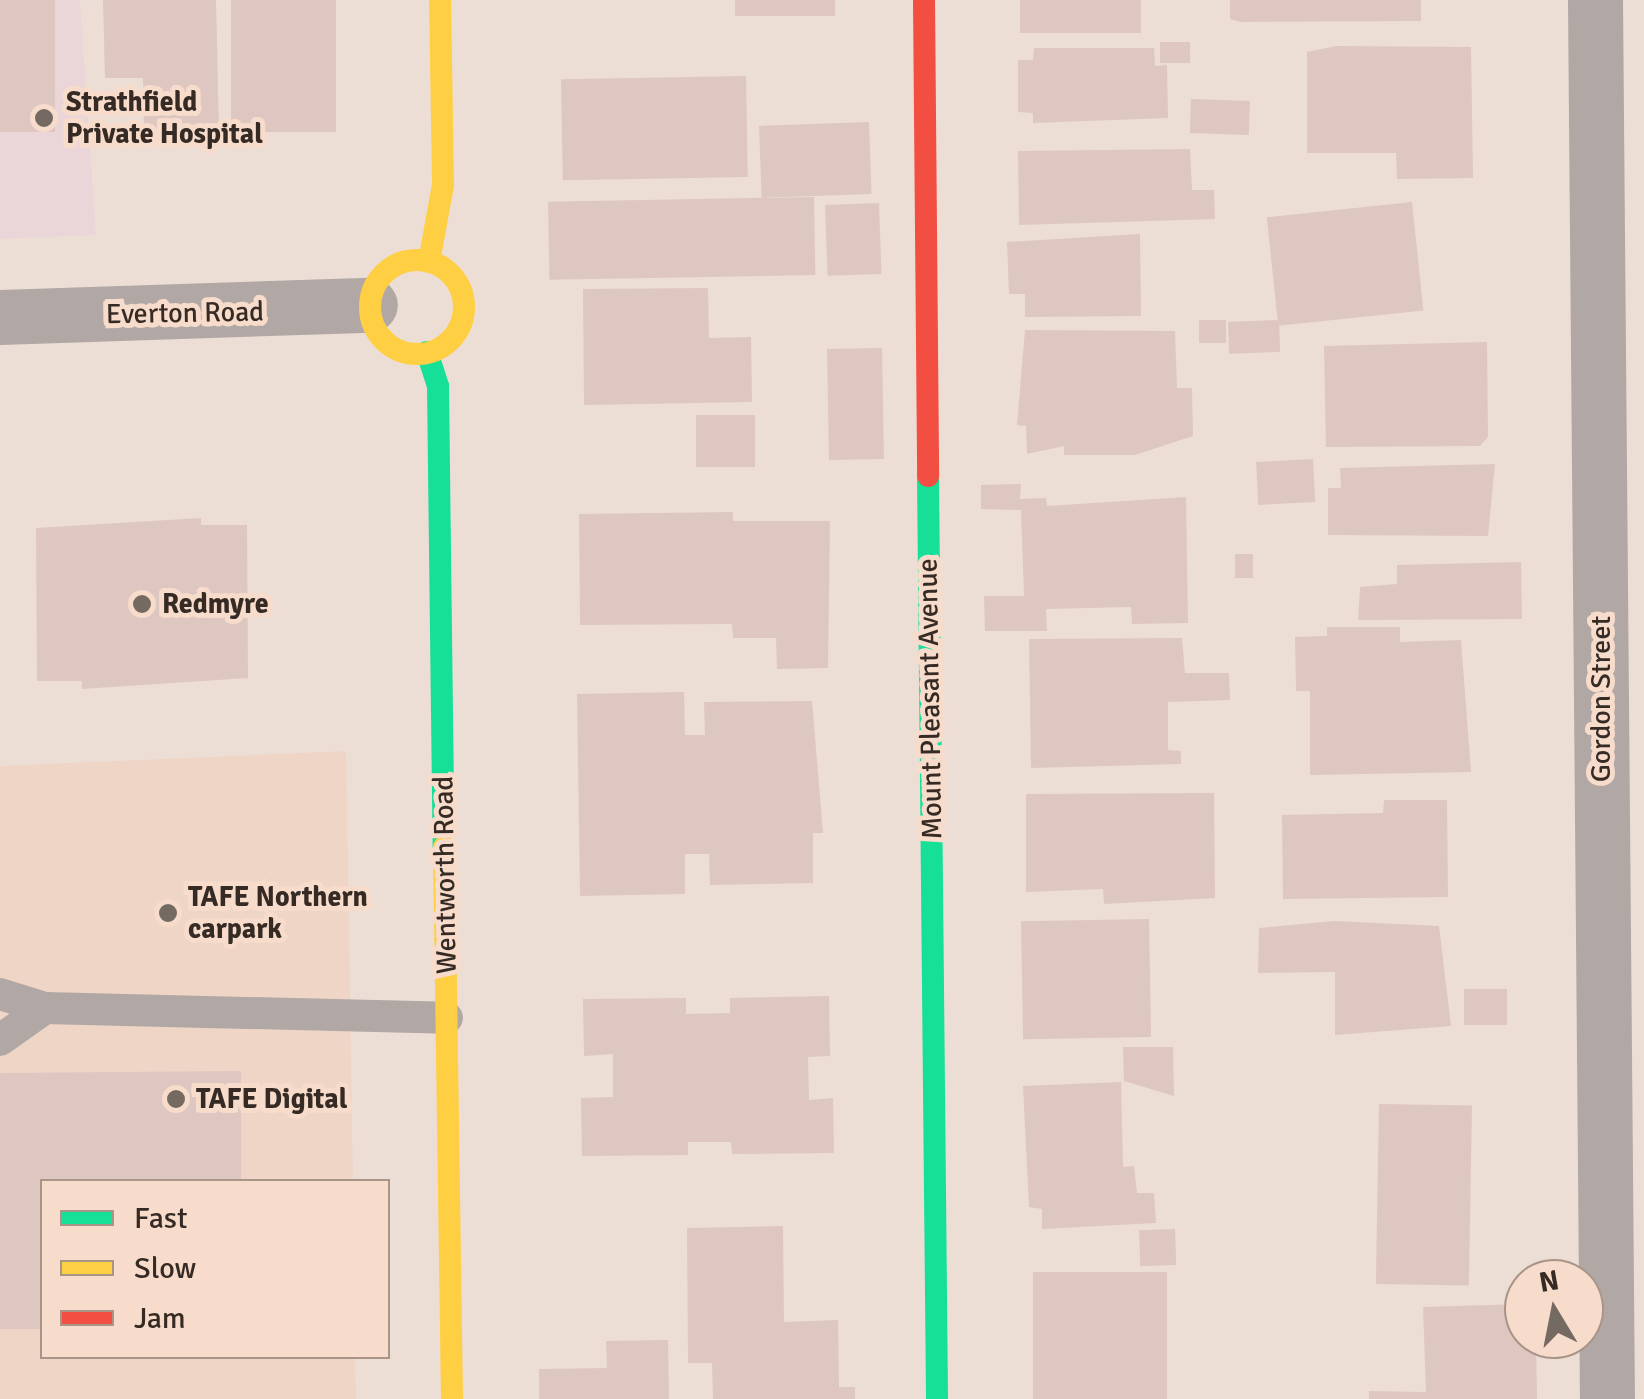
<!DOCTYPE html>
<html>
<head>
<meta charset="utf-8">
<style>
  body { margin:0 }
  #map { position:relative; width:1644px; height:1399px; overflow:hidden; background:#edded5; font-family:Signika,sans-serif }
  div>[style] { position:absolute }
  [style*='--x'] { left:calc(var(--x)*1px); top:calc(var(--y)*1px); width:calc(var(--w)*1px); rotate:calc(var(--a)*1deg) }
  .built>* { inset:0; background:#efd5c6 }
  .medical>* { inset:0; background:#ead6d8 }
  .building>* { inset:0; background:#dec7c1; transform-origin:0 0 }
  .lane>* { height:32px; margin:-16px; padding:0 16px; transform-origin:16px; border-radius:16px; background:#b1a8a5 }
  .street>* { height:55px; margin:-27.5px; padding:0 27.5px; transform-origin:27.5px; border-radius:27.5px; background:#b1a8a5 }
  .fast>* { height:22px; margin:-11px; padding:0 11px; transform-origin:11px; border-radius:11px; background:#16e098 }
  .slow>* { height:22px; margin:-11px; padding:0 11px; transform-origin:11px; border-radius:11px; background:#ffcf43 }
  .slow>.ring { margin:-11px; padding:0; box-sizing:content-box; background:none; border:22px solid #ffcf43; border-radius:50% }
  .jam>* { height:22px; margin:-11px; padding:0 11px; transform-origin:11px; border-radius:11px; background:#f24e42 }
  .dots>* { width:28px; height:28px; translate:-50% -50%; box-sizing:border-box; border:5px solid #f7dbcb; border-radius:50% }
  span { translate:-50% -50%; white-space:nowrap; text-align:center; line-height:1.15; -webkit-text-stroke:10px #f7dbcb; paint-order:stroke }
  .poi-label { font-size:28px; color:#352b24; font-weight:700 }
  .left { translate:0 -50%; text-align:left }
  .street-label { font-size:28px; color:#352b24 }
  .legend { position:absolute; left:40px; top:1179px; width:350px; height:180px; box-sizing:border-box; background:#f7dbcb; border:2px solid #a99588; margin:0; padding:12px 18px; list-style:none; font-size:30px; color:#352b24 }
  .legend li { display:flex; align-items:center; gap:20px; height:50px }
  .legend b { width:50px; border:2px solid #a99588 }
  .north { position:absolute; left:1504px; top:1259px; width:100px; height:100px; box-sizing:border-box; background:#f7dbcb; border:2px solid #a99588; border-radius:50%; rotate:350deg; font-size:28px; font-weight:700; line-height:40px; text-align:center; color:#352b24 }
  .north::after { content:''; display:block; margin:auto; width:35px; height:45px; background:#756a62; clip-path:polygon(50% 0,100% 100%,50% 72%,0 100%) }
</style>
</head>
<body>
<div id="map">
  <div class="built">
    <i style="clip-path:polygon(346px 751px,353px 1181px,42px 1182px,42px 1356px,355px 1357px,356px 1399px,0 1399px,0 766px)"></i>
  </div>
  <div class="medical">
    <i style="clip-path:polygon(0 0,80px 0,96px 235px,0 239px)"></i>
  </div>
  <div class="building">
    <i style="left:0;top:0;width:55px;height:132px"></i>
    <i style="clip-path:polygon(103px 0,216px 0,219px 132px,144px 133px,143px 78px,105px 78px)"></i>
    <i style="left:231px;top:0;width:105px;height:132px"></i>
    <i style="left:735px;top:0;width:100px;height:16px"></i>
    <i style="left:1020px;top:0;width:121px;height:33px"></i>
    <i style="clip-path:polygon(1230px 0,1421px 0,1421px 21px,1241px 22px,1230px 19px)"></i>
    <i style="left:1160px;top:42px;width:30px;height:21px"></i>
    <i style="clip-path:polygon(1336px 46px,1471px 47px,1473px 178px,1397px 179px,1396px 153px,1307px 153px,1307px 52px)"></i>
    <i style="clip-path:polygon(1034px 48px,1154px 48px,1155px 66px,1167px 65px,1168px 118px,1033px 123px,1033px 113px,1018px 112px,1018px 60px,1033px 60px)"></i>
    <i style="left:746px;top:76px;width:101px;height:185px;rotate:89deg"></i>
    <i style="left:1191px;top:99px;width:59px;height:34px;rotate:2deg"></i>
    <i style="left:869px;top:122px;width:72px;height:110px;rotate:88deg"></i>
    <i style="clip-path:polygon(1190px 149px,1192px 190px,1214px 190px,1215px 219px,1019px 225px,1018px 151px)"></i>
    <i style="left:814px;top:197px;width:78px;height:266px;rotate:89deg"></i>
    <i style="left:1412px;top:202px;width:109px;height:146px;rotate:84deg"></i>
    <i style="left:879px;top:203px;width:71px;height:54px;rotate:88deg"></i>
    <i style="clip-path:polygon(1140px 234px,1141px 316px,1025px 317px,1025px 294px,1009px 294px,1007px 242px)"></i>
    <i style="clip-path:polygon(708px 288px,709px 338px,751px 337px,752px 402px,584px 405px,583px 289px)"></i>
    <i style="left:1199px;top:320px;width:27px;height:23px"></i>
    <i style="left:1279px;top:320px;width:32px;height:51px;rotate:88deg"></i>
    <i style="clip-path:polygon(1025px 330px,1175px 331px,1177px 388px,1192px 388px,1193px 436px,1135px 455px,1064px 455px,1064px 446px,1027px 454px,1026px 426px,1017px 425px)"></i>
    <i style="clip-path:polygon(1487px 342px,1488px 437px,1480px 446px,1326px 447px,1324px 346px)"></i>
    <i style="left:882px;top:348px;width:111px;height:55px;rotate:89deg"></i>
    <i style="left:755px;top:415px;width:52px;height:59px;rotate:90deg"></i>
    <i style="left:1313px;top:459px;width:43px;height:57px;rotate:87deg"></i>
    <i style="clip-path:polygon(1495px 464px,1488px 536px,1328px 535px,1328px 488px,1341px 488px,1340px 468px)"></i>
    <i style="clip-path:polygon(1021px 484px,1020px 499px,1046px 498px,1047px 506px,1186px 497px,1188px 623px,1132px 624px,1131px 607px,1046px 609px,1047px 631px,985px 631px,984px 596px,1024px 596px,1021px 510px,981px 509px,981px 485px)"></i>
    <i style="clip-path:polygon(733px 512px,733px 521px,830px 521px,828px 668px,777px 669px,776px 638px,733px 638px,732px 624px,580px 625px,579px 514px)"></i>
    <i style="clip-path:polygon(201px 518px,201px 525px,247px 525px,248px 678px,82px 689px,82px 681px,37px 681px,36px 528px)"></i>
    <i style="left:1253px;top:554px;width:24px;height:18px;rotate:90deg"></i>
    <i style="clip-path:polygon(1521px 562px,1522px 619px,1358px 620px,1360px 587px,1397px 584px,1397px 565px)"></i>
    <i style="clip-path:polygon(1327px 627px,1400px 627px,1400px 642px,1461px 640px,1471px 772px,1310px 775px,1310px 691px,1296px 691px,1295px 637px,1327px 636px)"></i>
    <i style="clip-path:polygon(1182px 638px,1185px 673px,1229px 673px,1230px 700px,1168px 702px,1168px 750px,1181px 751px,1181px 764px,1031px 768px,1029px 639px)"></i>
    <i style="clip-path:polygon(684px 692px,685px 735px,705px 735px,704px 702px,812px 701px,823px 833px,813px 833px,813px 883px,710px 885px,709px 854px,685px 854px,685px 894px,580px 896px,577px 694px)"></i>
    <i style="clip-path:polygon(1214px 793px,1215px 898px,1104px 904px,1103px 889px,1026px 892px,1026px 794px)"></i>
    <i style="clip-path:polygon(1384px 800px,1447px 800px,1448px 897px,1283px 899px,1282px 815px,1383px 813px)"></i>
    <i style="left:1149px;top:919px;width:118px;height:128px;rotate:89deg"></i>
    <i style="clip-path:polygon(1334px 921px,1439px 926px,1451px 1026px,1335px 1035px,1335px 972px,1258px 973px,1259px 928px)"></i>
    <i style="left:1507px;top:989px;width:36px;height:43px;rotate:90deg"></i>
    <i style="clip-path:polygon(829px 996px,830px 1056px,808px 1057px,809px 1100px,833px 1098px,834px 1153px,732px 1154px,731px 1142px,688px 1142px,688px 1155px,582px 1156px,581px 1098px,613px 1097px,613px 1054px,584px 1056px,583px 999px,686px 998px,686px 1014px,730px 1013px,730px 998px)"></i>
    <i style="clip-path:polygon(1123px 1047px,1173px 1047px,1174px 1096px,1124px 1081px)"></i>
    <i style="clip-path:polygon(241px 1071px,241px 1182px,42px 1182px,42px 1329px,0 1329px,0 1073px)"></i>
    <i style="clip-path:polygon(1121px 1082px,1123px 1167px,1134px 1166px,1137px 1193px,1154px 1193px,1156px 1223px,1042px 1229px,1042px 1209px,1029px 1207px,1023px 1086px)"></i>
    <i style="left:1379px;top:1104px;width:93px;height:180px;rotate:1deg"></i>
    <i style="clip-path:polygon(783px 1226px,784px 1322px,838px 1320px,839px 1387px,855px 1387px,855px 1399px,713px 1399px,712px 1363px,688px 1363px,687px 1228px)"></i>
    <i style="left:1175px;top:1229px;width:36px;height:36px;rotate:88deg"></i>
    <i style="left:1033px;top:1272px;width:134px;height:127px"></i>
    <i style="clip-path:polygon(1524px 1304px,1524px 1339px,1536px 1339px,1537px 1399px,1369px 1399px,1369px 1391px,1426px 1392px,1423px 1307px)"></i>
    <i style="clip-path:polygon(668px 1340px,669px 1399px,539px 1399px,539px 1369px,607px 1368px,606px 1341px)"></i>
  </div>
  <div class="lane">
    <i style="--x:0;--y:994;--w:47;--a:17.3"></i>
    <i style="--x:0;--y:1040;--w:55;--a:-35.4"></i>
    <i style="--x:45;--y:1008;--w:402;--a:1.4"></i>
  </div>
  <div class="street">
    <i style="--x:1595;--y:0;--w:1399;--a:89.51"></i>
    <i style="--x:0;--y:317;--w:370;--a:-1.9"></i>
  </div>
  <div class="fast">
    <i style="--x:427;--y:352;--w:36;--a:72"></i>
    <i style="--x:438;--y:386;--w:461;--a:89.3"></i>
    <i style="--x:928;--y:476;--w:923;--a:89.44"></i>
  </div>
  <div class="slow">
    <i class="ring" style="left:370px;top:260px;width:72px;height:72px"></i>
    <i style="--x:429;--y:262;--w:78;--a:-79.7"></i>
    <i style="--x:443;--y:185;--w:185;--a:-90.9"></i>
    <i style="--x:444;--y:847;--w:552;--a:89.17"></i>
  </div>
  <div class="jam">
    <i style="--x:924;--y:0;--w:476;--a:89.5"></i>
  </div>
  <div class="dots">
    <i style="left:44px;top:118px;background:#756a62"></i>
    <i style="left:142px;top:604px;background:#756a62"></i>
    <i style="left:168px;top:913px;background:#756a62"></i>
    <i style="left:176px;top:1099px;background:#756a62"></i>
  </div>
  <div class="poi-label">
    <span class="left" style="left:66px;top:118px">Strathfield<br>Private Hospital</span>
    <span class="left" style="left:162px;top:604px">Redmyre</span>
    <span class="left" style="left:188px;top:913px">TAFE Northern<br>carpark</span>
    <span class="left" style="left:196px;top:1099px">TAFE Digital</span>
  </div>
  <div class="street-label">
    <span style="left:185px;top:313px;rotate:-1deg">Everton Road</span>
    <span style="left:930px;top:699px;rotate:-91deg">Mount Pleasant Avenue</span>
    <span style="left:1601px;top:699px;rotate:-90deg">Gordon Street</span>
    <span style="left:445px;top:875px;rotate:-91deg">Wentworth Road</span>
  </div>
  <ul class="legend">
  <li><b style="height:12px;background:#16e098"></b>Fast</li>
  <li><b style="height:12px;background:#ffcf43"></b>Slow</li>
  <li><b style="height:12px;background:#f24e42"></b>Jam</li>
  </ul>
  <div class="north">N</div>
</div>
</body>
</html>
